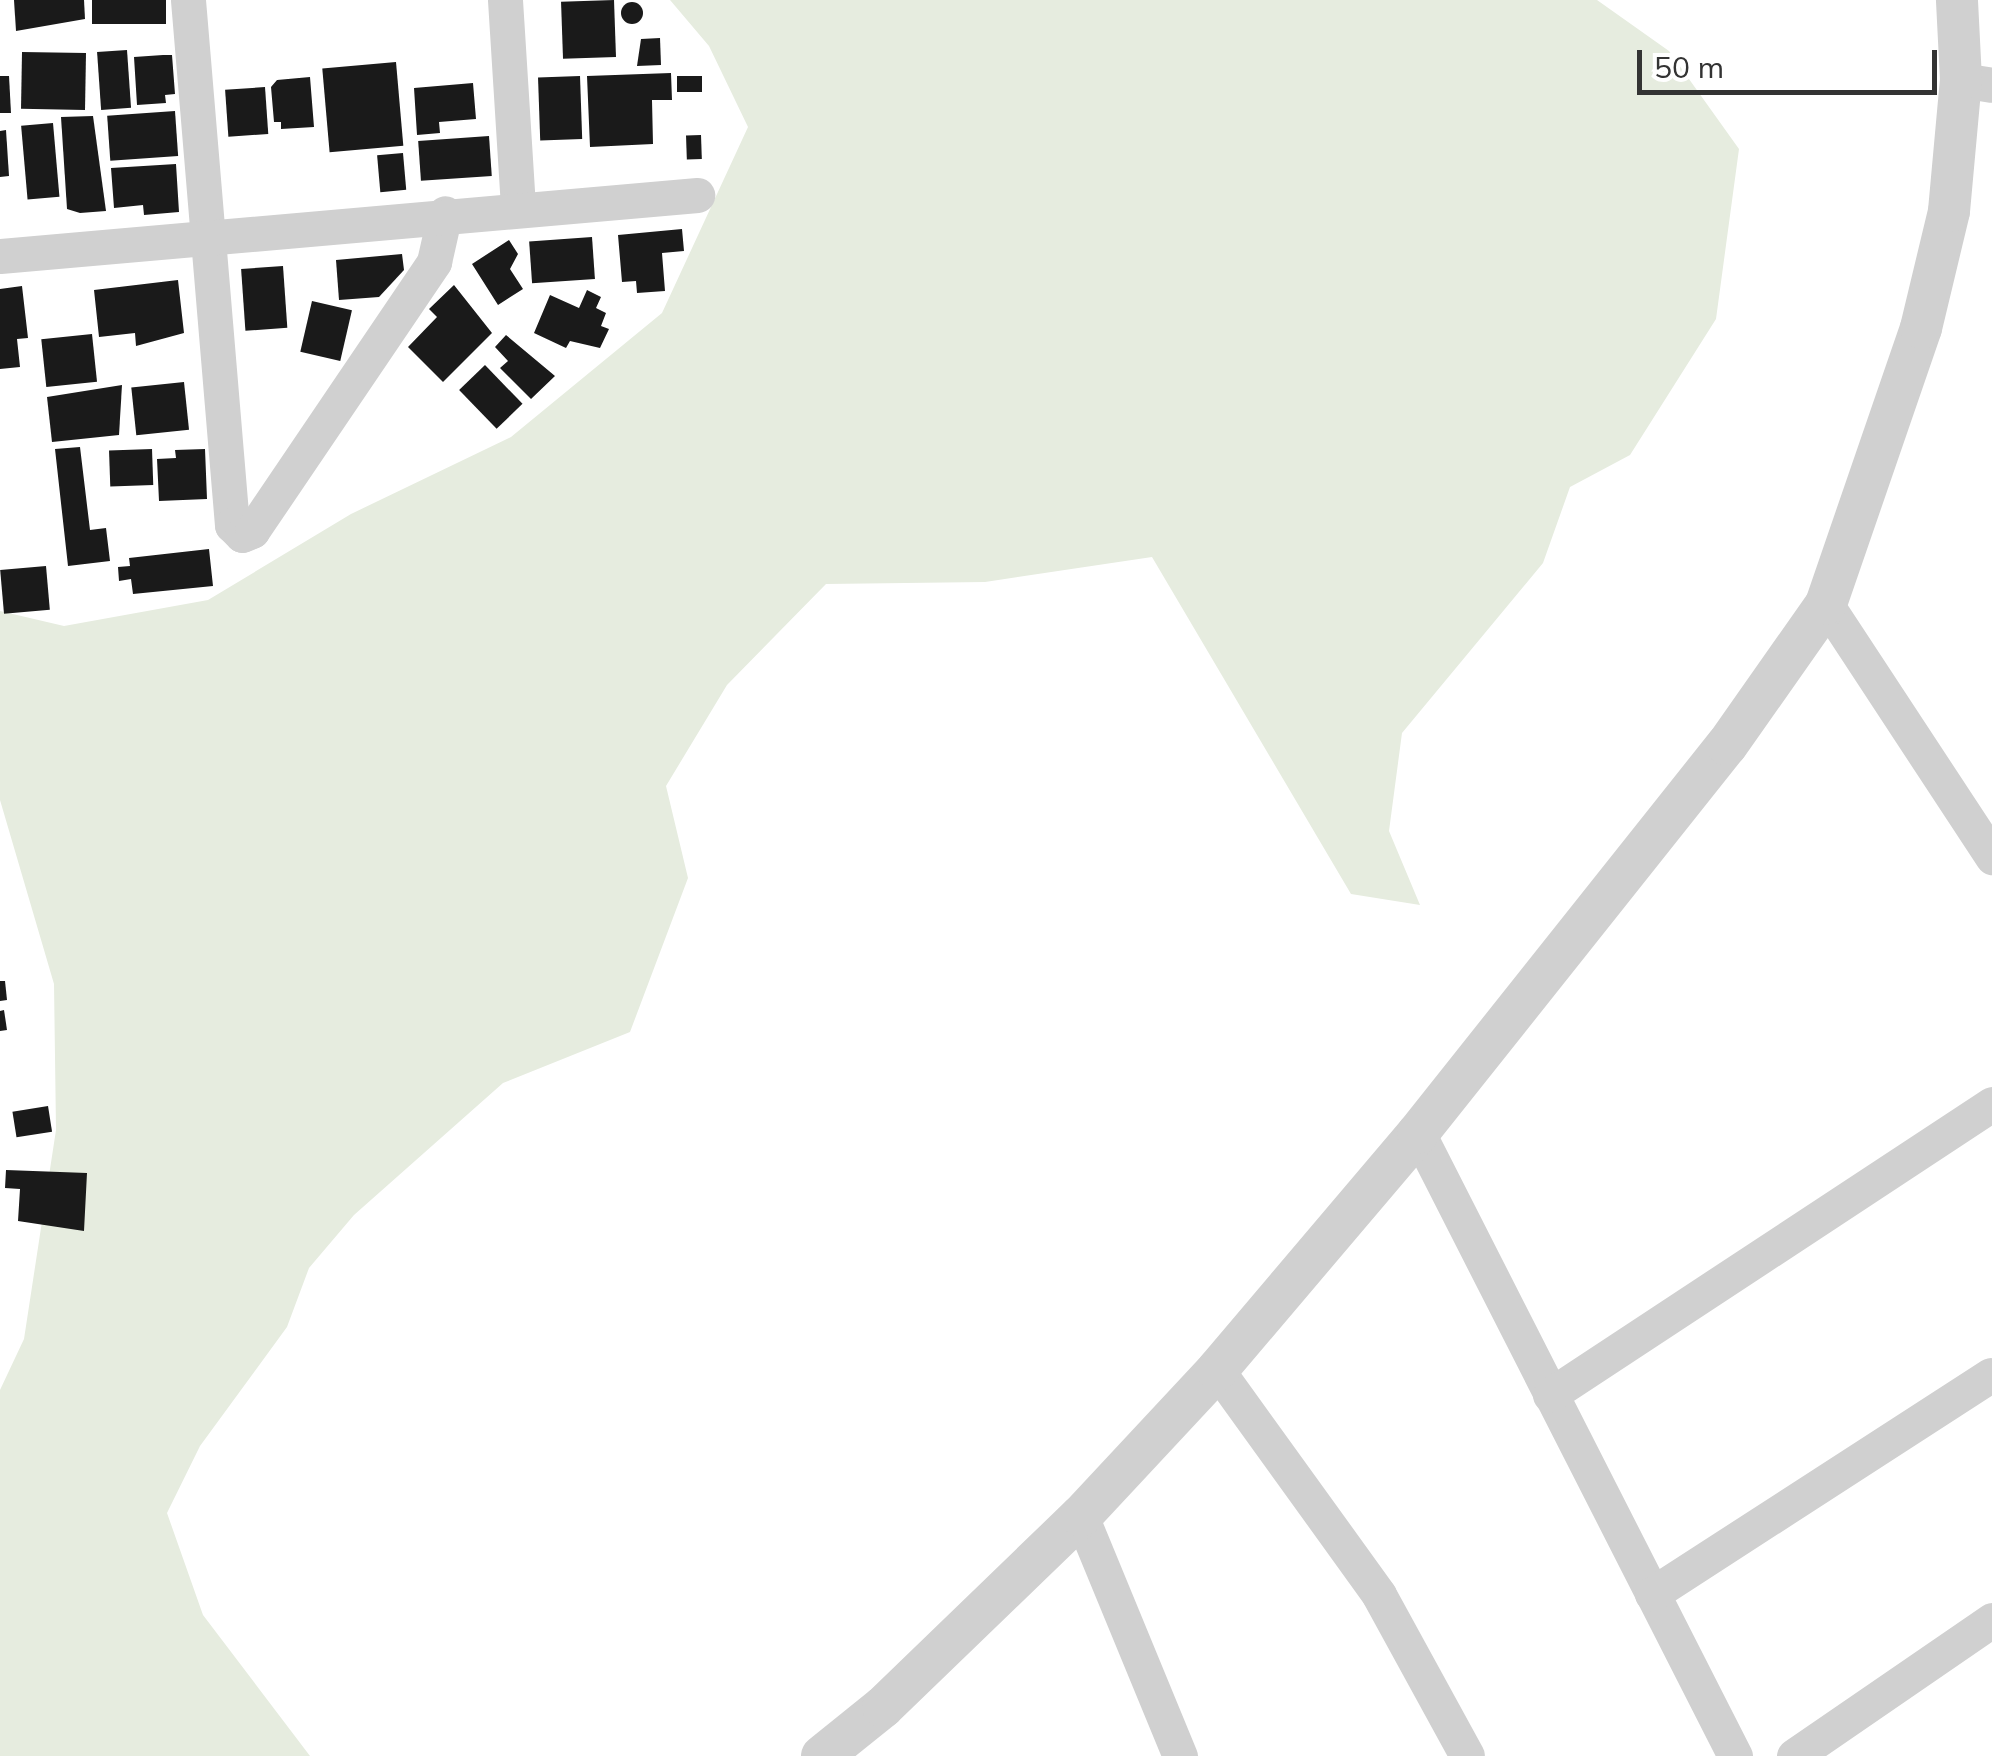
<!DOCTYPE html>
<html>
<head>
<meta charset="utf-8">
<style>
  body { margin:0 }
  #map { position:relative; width:1992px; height:1756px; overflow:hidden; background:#fff; font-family:Mulish,sans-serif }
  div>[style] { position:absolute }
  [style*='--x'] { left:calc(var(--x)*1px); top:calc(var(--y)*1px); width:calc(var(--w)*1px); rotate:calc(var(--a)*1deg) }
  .green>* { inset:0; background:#e6ecdf }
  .building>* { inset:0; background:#1a1a1a; transform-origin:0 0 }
  .round { border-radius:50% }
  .minor>* { height:35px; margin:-17.5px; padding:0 17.5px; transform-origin:17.5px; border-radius:17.5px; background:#d0d0d0 }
  .tertiary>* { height:42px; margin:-21px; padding:0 21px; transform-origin:21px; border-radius:21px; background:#d0d0d0 }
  span { translate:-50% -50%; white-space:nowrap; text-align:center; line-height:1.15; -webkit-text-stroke:10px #fff; paint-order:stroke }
  .scale { position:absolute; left:1637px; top:50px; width:300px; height:45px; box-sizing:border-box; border:5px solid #333; border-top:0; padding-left:12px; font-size:30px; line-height:35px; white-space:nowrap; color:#333; -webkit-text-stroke:8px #fff; paint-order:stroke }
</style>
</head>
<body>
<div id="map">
  <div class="green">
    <i style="clip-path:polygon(670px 0,1597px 0,1669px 51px,1739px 149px,1716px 319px,1630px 455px,1570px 487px,1543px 563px,1402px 733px,1389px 831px,1420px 905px,1351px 894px,1152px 557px,985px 582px,826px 584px,727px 685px,666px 786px,688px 878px,630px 1032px,503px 1083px,354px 1215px,309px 1268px,287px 1327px,200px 1446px,167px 1513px,203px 1615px,310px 1756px,0 1756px,0 1390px,24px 1339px,56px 1130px,54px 984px,0 800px,0 611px,64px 626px,208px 600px,351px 514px,511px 437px,662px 313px,748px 127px,709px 46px)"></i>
  </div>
  <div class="building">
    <i style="clip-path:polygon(14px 0,84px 0,85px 19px,16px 31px)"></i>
    <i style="left:92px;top:0;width:74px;height:24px"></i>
    <i style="left:614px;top:0;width:57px;height:53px;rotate:88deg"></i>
    <i class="round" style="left:621px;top:2px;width:22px;height:22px"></i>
    <i style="clip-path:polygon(660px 38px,661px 65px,637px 66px,641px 39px)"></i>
    <i style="left:127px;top:50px;width:58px;height:30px;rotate:86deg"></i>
    <i style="left:86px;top:53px;width:57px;height:64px;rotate:91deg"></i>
    <i style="clip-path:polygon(163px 55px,172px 55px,175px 94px,165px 95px,166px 103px,137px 105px,134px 57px)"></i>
    <i style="left:396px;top:62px;width:84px;height:74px;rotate:85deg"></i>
    <i style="clip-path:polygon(671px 73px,672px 100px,652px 100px,653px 144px,590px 147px,587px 76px)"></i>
    <i style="clip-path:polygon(0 76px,9px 76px,11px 113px,0 113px)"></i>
    <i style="left:580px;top:76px;width:63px;height:42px;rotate:88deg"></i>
    <i style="left:702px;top:76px;width:16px;height:25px;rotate:90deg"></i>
    <i style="clip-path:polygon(310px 77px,314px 127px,281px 129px,281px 122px,274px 122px,271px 87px,277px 80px)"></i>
    <i style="clip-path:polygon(473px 83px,476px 119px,439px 122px,440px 133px,417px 135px,414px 88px)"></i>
    <i style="left:265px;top:87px;width:47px;height:40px;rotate:86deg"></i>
    <i style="left:175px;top:111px;width:45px;height:68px;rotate:86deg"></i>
    <i style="clip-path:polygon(93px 116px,106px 211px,80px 213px,67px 209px,61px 117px)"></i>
    <i style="left:53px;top:123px;width:74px;height:32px;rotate:85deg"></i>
    <i style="clip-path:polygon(6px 130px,9px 176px,0 177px,0 131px)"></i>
    <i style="left:701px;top:135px;width:24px;height:15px;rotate:88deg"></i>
    <i style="left:489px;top:136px;width:40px;height:71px;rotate:86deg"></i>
    <i style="left:403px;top:153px;width:37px;height:26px;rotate:85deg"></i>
    <i style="clip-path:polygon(176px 164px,179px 212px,144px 215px,143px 205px,114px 208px,111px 168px)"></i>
    <i style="clip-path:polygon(682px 229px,684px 251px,662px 253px,665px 291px,637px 293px,636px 281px,622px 282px,618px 235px)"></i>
    <i style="left:592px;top:237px;width:42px;height:63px;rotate:86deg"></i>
    <i style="clip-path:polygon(509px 240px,518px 254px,510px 269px,523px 289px,498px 305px,472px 264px)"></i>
    <i style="clip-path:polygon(402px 254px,404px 270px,379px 297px,339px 300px,336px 260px)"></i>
    <i style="left:283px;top:266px;width:62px;height:42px;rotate:86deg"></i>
    <i style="clip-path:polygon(178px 280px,184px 333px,136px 346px,135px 333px,99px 337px,94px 290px)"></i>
    <i style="clip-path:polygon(454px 285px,492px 333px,443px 382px,408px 347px,437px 317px,429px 309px)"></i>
    <i style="clip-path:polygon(22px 286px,28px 338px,17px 339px,20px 367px,0 369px,0 289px)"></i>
    <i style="clip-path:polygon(587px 290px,601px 297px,596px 308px,606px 313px,601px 326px,609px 329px,600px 348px,570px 341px,566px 348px,534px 333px,550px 295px,579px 308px)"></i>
    <i style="left:312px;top:301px;width:41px;height:52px;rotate:13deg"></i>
    <i style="left:92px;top:334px;width:48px;height:51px;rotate:84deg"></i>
    <i style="clip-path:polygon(506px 335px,555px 376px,531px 399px,500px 368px,508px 361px,495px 347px)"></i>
    <i style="left:485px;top:365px;width:54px;height:36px;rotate:46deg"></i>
    <i style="left:184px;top:382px;width:48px;height:53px;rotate:84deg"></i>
    <i style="clip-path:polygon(122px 385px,119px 435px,52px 442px,47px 397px)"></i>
    <i style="clip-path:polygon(80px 447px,90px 530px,106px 528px,110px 561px,68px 566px,55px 449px)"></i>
    <i style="left:152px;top:449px;width:36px;height:43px;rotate:88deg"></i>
    <i style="clip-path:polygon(205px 449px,207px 499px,159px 501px,157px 459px,176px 458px,175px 450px)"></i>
    <i style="clip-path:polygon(209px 549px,213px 586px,133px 594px,131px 579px,119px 581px,118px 567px,130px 566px,129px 558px)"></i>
    <i style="left:46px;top:566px;width:44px;height:46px;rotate:85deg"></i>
    <i style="clip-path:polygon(0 981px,5px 981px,7px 1000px,0 1001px)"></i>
    <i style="clip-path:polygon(4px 1010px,7px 1030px,0 1031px,0 1011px)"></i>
    <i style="left:48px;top:1106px;width:26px;height:36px;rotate:81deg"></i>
    <i style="clip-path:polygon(6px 1170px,87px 1173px,84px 1231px,18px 1221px,20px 1189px,5px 1188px)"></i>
  </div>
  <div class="minor">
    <i style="--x:188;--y:0;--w:527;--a:85.21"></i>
    <i style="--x:232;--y:525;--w:14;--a:45"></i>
    <i style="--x:242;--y:535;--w:11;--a:-22"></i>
    <i style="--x:252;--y:531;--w:325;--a:-55.9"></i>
    <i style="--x:434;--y:262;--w:50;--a:-77.3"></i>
    <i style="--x:505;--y:0;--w:207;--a:86.4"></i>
    <i style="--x:1961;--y:80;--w:31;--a:9"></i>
    <i style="--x:0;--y:256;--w:700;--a:-5"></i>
    <i style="--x:1826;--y:604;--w:303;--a:56.7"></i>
    <i style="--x:1418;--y:1133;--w:699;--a:63.03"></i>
    <i style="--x:1217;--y:1370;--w:277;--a:54.2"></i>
    <i style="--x:1379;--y:1595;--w:183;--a:61.3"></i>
    <i style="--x:1550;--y:1395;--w:529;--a:-33.36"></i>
    <i style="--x:1081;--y:1516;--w:260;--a:67.6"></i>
    <i style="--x:1652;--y:1594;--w:403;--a:-32.9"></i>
    <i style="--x:1794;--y:1756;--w:240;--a:-34.5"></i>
  </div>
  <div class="tertiary">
    <i style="--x:822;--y:1756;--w:78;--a:-38.8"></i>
    <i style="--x:883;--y:1707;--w:275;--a:-44"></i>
    <i style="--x:1081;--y:1516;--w:200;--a:-47"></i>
    <i style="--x:1217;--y:1370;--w:311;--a:-49.7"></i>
    <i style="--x:1418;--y:1133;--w:496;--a:-51.5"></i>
    <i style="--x:1727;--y:745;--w:172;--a:-54.9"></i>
    <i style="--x:1826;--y:604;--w:292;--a:-71"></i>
    <i style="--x:1921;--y:328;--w:120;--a:-76.5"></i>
    <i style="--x:1949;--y:211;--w:132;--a:-84.8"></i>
    <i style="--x:1961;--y:80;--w:80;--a:-92.9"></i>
  </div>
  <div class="scale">50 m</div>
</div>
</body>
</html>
